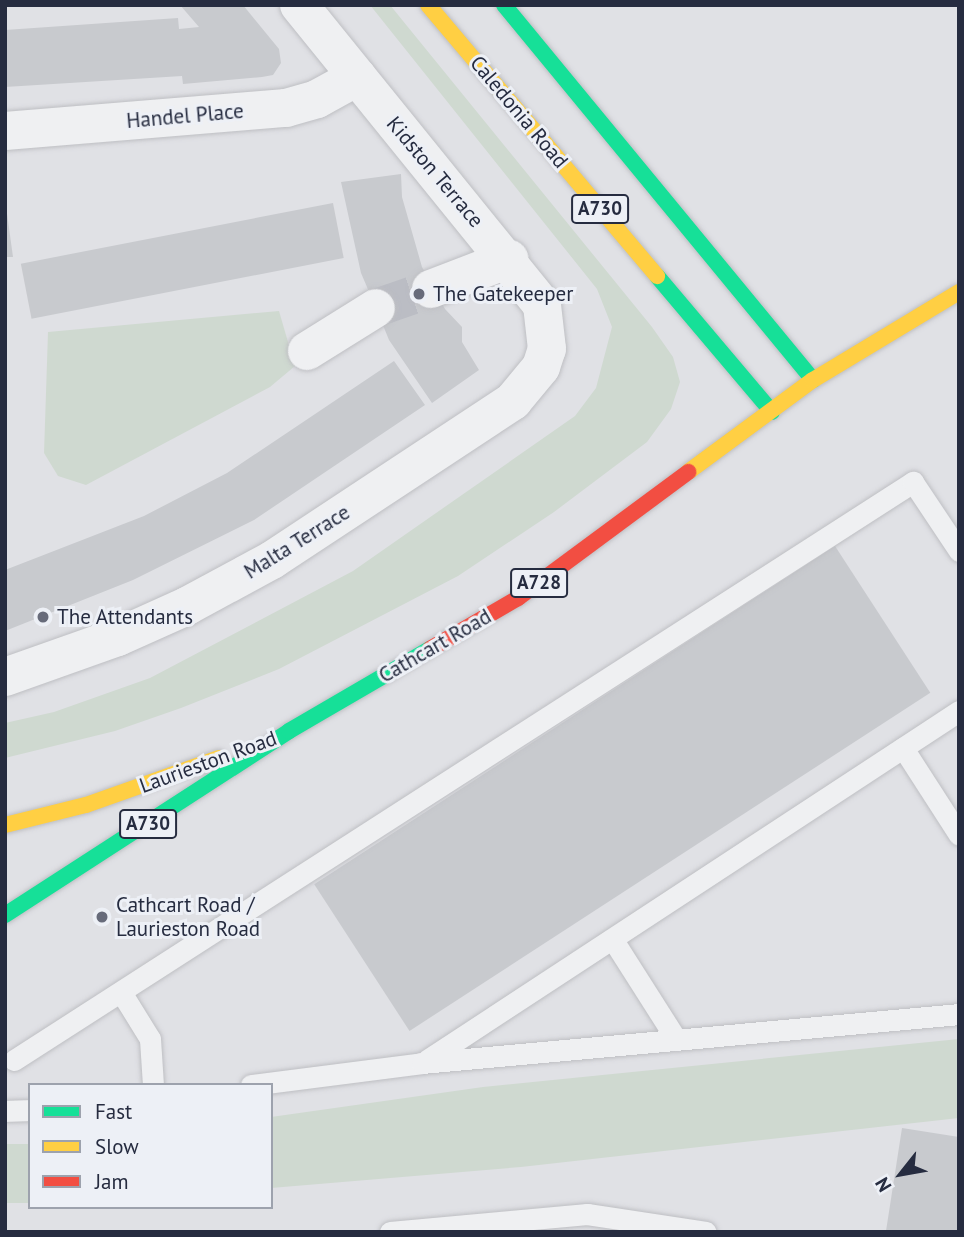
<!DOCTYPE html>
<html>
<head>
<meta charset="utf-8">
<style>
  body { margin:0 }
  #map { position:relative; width:964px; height:1237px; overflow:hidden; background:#e0e1e5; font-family:"PT Sans",sans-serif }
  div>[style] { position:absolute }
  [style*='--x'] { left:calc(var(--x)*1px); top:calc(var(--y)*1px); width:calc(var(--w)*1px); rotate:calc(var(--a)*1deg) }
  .green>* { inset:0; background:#cfd9d0; transform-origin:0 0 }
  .building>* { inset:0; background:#c8cace; transform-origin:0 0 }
  .street-tunnel>* { height:38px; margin-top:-19px; transform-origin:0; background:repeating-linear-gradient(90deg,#bbbdc4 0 38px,transparent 0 57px) }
  .roads { filter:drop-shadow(0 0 2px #bebfc3) drop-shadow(0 0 2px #bebfc3) }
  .lane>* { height:21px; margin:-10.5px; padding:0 10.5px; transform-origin:10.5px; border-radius:10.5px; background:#eff0f2 }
  .street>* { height:38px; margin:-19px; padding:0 19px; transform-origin:19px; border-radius:19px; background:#eff0f2 }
  .fast>* { height:16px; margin:-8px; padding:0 8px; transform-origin:8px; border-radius:8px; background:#16e098 }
  .slow>* { height:16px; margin:-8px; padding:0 8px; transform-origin:8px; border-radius:8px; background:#ffcf43 }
  .jam>* { height:16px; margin:-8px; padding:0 8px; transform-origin:8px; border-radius:8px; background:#f24e42 }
  .dots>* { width:19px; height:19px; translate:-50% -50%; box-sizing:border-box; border:4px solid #edf0f6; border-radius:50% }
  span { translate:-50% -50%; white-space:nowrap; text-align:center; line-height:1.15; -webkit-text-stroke:6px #edf0f6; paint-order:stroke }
  .shield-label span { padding:2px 5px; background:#edf0f6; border:2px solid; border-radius:5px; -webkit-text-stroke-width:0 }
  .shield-label { font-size:19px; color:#262c40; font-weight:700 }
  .street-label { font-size:21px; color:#262c40 }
  .poi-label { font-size:21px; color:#262c40 }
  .left { translate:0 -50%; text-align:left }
  .frame { position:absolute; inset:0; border:7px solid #262c40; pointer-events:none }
  .legend { position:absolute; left:28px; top:1083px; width:245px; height:126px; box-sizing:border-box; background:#edf0f6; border:2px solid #9da2ad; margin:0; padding:9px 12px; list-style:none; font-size:21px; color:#262c40 }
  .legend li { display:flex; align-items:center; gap:14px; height:35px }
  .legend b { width:35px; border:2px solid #9da2ad }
  .north { position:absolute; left:866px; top:1139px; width:70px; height:70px; -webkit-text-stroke:5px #edf0f6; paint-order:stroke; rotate:239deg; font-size:19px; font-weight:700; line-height:28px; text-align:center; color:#262c40 }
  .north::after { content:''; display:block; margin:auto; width:24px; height:32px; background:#262c40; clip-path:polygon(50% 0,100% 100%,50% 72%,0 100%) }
</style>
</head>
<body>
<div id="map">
  <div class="green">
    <i style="clip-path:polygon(370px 5px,390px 5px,652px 327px,673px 357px,680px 382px,671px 409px,647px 442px,554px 512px,458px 576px,279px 669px,181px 708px,115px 731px,5px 758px,5px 723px,54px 712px,150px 678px,353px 571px,575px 416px,596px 388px,612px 327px,597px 289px)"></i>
    <i style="clip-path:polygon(279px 311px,295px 366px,270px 387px,86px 485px,58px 476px,44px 453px,48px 332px)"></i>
    <i style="clip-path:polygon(959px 1039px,959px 1118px,521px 1167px,271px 1188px,271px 1117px,483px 1087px)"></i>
    <i style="left:30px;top:1144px;width:59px;height:25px;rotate:90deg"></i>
  </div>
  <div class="building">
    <i style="clip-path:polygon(180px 5px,243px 5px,279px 49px,281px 63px,273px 75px,262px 77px,183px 84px,182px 76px,5px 87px,5px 30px,178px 18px,179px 29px,199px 27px)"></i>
    <i style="clip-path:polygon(401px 174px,402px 197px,422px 267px,445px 309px,462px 327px,462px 342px,479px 370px,432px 403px,389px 340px,376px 308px,361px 273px,341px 182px)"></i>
    <i style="clip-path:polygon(5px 199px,13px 257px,5px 257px)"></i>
    <i style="left:333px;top:203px;width:56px;height:318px;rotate:79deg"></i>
    <i style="clip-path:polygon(394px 361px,425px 405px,254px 520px,133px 580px,5px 631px,5px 570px,144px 516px,227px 473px)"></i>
    <i style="left:835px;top:546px;width:175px;height:621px;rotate:57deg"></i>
    <i style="clip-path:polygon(902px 1128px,959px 1137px,959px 1232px,886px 1231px)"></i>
  </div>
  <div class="street-tunnel">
    <i style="--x:376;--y:308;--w:58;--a:-19.1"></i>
  </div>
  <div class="roads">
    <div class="lane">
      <i style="--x:903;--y:748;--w:103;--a:57.2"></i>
      <i style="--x:613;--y:940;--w:117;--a:57.5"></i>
      <i style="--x:121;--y:992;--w:55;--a:58.3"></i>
      <i style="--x:150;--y:1039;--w:46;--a:86.3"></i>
      <i style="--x:14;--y:1060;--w:1069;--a:-32.74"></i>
      <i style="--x:913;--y:482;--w:83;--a:56.3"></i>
      <i style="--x:427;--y:1060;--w:636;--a:-33.27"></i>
      <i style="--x:251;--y:1085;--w:172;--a:-7.3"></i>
      <i style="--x:422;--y:1063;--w:539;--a:-5.21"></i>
      <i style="--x:5;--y:1111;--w:25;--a:-2"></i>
      <i style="--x:390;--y:1232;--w:198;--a:-5.2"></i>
      <i style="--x:587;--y:1214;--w:120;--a:8.6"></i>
    </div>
    <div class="street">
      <i style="--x:5;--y:131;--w:282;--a:-4.7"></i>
      <i style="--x:286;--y:108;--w:32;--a:-16"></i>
      <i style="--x:317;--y:99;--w:46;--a:-28.8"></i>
      <i style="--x:431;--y:289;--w:84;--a:-21"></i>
      <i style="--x:307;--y:351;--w:81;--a:-31.9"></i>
      <i style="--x:5;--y:677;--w:120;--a:-19.5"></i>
      <i style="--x:118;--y:637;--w:76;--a:-24.2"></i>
      <i style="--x:187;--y:606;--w:97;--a:-28.4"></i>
      <i style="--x:272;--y:560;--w:289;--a:-33.4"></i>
      <i style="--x:513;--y:401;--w:44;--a:-50.5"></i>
      <i style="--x:541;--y:367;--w:19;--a:-72"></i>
      <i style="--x:547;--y:349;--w:44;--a:-96.5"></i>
      <i style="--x:542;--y:305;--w:386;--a:-129"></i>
    </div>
    <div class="fast">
      <i style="--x:504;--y:5;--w:486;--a:50.5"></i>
      <i style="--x:657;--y:276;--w:178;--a:49.8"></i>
      <i style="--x:5;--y:915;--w:338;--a:-32.9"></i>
      <i style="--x:289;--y:731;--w:163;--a:-30.2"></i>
    </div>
    <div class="slow">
      <i style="--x:428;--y:5;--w:355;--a:49.8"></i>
      <i style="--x:688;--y:472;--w:155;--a:-36.4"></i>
      <i style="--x:813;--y:380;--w:170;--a:-31.1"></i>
      <i style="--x:5;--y:825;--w:83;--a:-13.9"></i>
      <i style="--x:86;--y:805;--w:141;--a:-19.5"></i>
    </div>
    <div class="jam">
      <i style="--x:430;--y:649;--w:102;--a:-30.1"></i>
      <i style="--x:518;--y:598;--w:212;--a:-36.5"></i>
    </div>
  </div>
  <div class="dots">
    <i style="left:419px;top:294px;background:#676b7a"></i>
    <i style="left:43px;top:617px;background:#676b7a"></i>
    <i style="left:102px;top:917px;background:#676b7a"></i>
  </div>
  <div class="shield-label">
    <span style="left:600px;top:209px">A730</span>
    <span style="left:539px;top:583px">A728</span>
    <span style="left:148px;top:824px">A730</span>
  </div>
  <div class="street-label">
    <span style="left:519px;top:112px;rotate:50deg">Caledonia Road</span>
    <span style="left:185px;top:116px;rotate:-5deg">Handel Place</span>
    <span style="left:435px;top:172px;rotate:50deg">Kidston Terrace</span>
    <span style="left:297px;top:542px;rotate:-32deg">Malta Terrace</span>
    <span style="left:435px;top:646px;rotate:-30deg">Cathcart Road</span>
    <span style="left:208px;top:762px;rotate:-20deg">Laurieston Road</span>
  </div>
  <div class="poi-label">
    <span class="left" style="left:433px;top:294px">The Gatekeeper</span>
    <span class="left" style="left:57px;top:617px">The Attendants</span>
    <span class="left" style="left:116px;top:917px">Cathcart Road /<br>Laurieston Road</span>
  </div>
  <div class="frame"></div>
  <ul class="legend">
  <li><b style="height:9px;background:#16e098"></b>Fast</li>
  <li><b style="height:9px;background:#ffcf43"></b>Slow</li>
  <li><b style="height:9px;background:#f24e42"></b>Jam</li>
  </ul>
  <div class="north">N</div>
</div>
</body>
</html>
